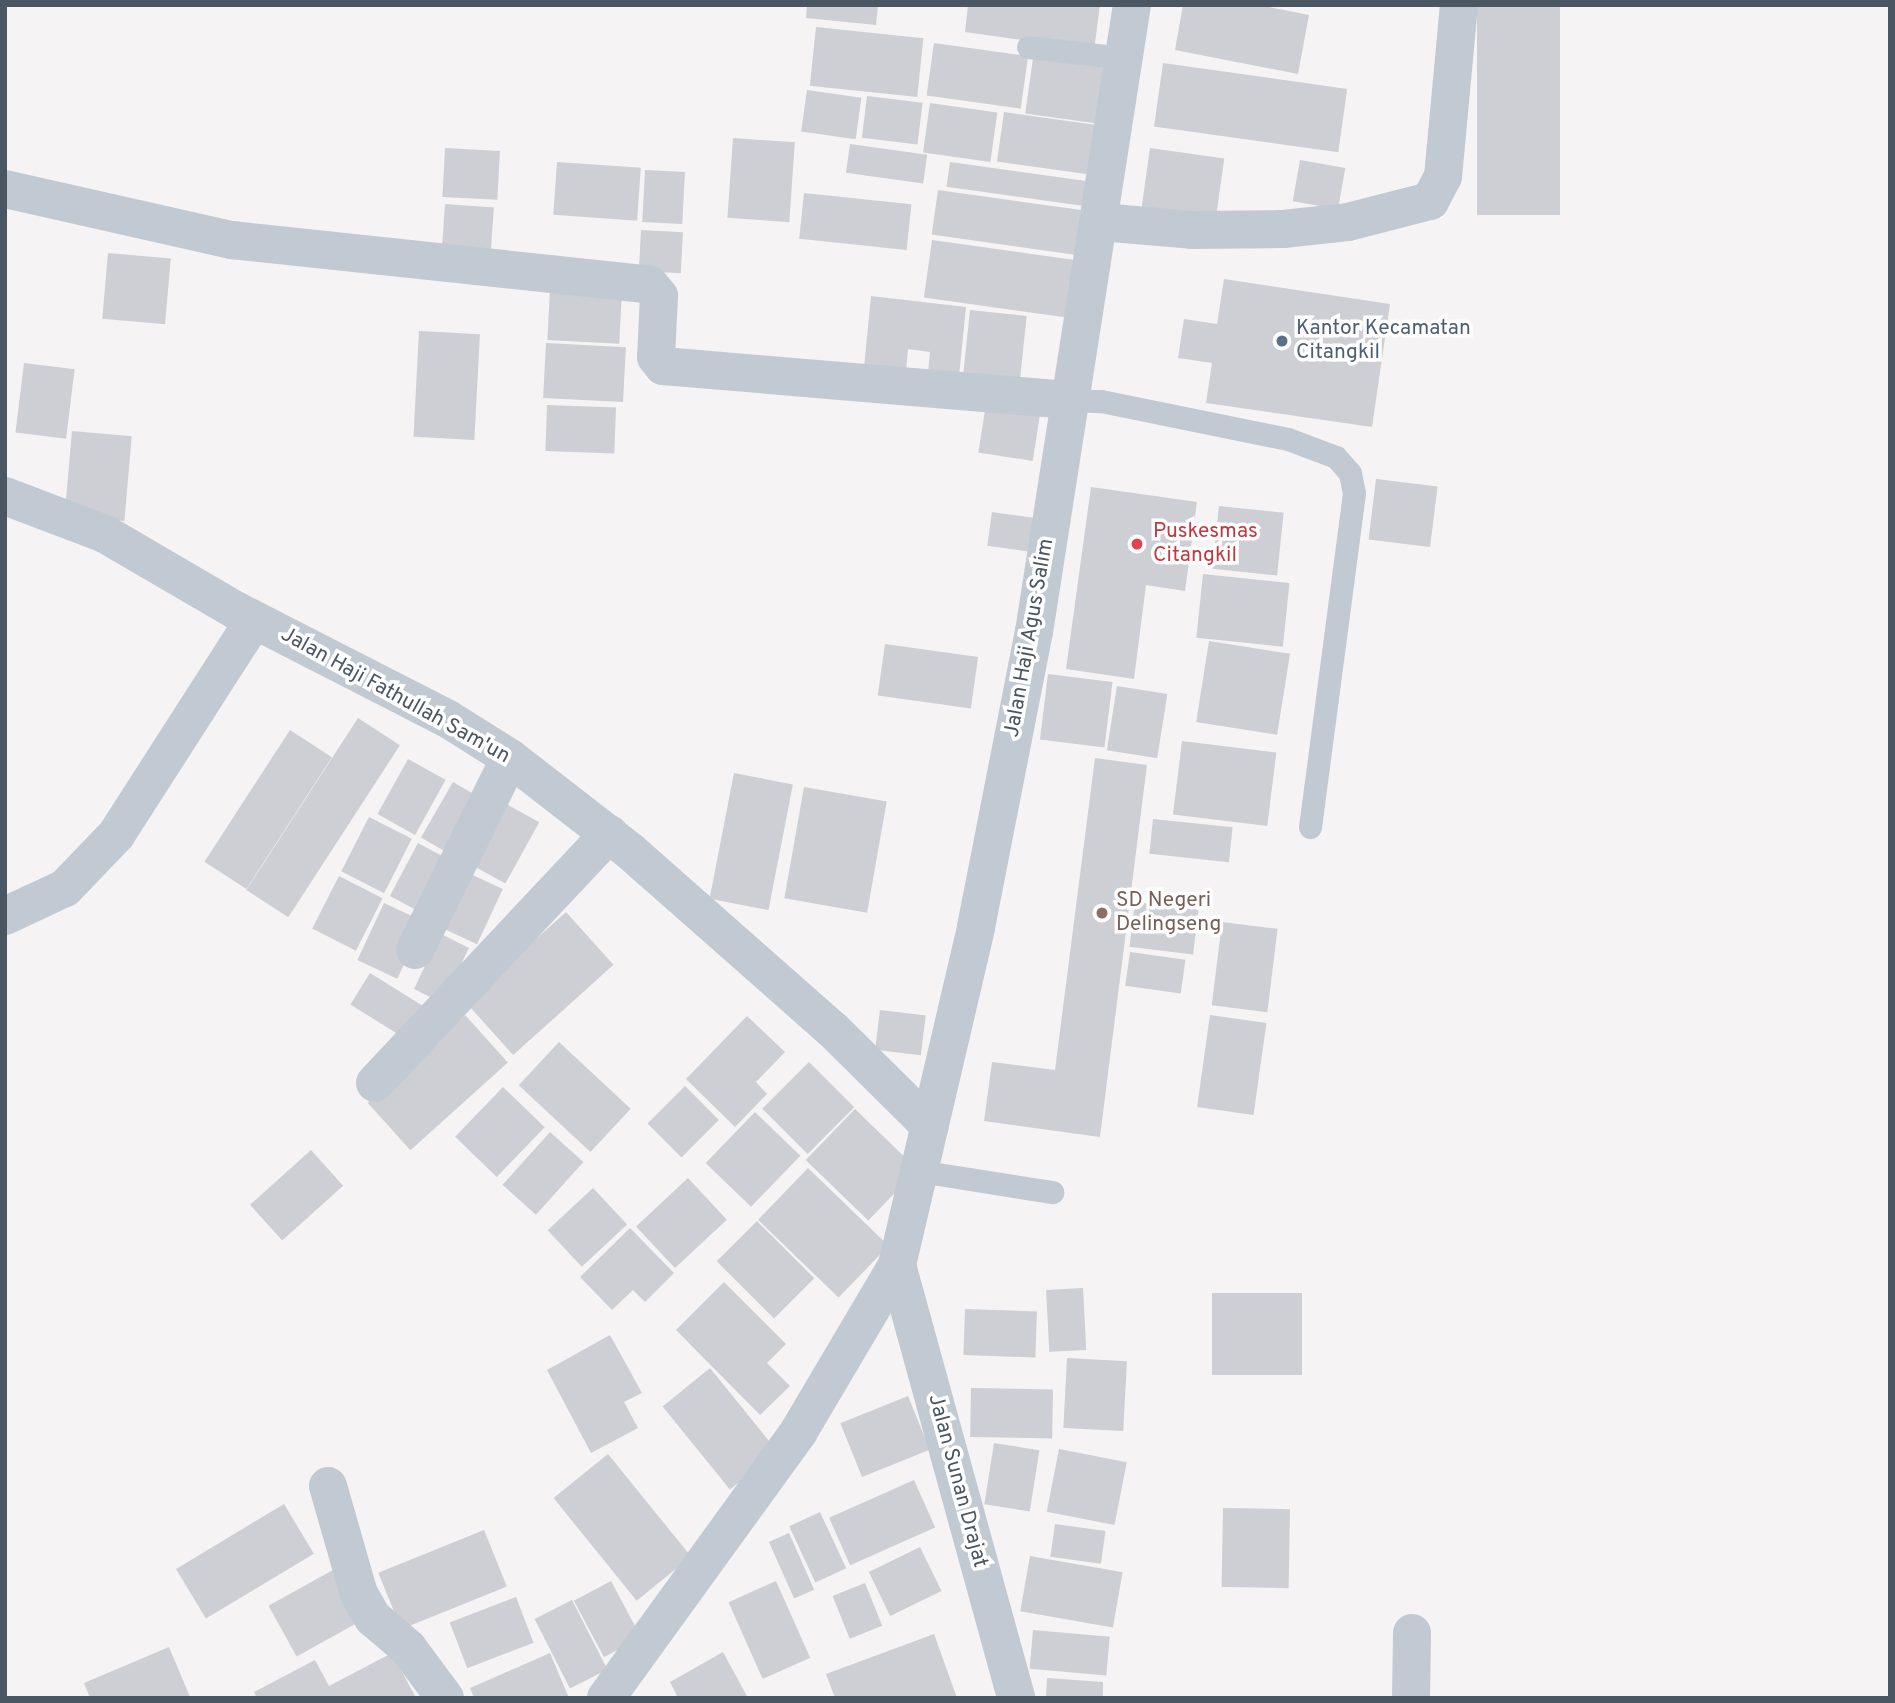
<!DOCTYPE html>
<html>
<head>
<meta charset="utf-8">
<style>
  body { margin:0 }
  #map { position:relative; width:1895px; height:1703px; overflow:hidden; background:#f5f3f3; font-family:Overpass,sans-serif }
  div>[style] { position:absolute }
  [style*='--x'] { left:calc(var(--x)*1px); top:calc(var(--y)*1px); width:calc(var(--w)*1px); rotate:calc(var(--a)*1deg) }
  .building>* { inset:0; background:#cdcfd5; transform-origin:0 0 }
  .service>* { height:23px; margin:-11.5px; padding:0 11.5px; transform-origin:11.5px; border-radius:11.5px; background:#c1cad2 }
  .minor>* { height:38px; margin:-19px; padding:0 19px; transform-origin:19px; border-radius:19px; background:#c1cad2 }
  .dots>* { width:19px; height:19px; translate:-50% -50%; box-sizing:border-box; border:4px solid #fff; border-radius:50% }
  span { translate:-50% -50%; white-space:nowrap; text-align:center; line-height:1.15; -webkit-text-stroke:7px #fff; paint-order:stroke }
  .service-label { font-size:21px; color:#4e5e75 }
  .left { translate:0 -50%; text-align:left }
  .health-label { font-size:21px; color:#be3a42 }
  .street-label { font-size:21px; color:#4a5661 }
  .education-label { font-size:21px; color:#785e54 }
  .frame { position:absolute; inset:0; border:7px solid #4a5661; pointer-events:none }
</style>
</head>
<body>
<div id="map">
  <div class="building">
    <i style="clip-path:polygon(807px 5px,878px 5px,876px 25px,806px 18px)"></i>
    <i style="clip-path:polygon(968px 5px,1100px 5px,1094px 50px,965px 32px)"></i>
    <i style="clip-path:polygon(1183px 5px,1259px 5px,1309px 15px,1298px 74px,1175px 50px)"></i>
    <i style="left:1477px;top:5px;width:83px;height:210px"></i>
    <i style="left:816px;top:27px;width:108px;height:59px;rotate:6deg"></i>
    <i style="left:934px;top:43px;width:95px;height:53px;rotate:8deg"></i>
    <i style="left:1034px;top:51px;width:76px;height:63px;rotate:8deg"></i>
    <i style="left:1163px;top:63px;width:186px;height:64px;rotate:8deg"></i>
    <i style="left:807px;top:90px;width:55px;height:42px;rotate:8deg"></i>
    <i style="left:867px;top:96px;width:56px;height:42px;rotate:7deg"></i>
    <i style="left:930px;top:103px;width:68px;height:50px;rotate:8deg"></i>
    <i style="left:1004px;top:112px;width:97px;height:50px;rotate:8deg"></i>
    <i style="left:733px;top:138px;width:62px;height:80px;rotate:4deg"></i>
    <i style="left:850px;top:144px;width:78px;height:29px;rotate:8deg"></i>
    <i style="left:445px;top:148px;width:55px;height:49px;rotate:3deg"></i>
    <i style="left:1150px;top:148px;width:75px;height:63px;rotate:8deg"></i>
    <i style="left:1300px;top:160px;width:46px;height:42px;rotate:10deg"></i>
    <i style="left:557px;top:162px;width:84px;height:53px;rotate:4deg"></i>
    <i style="left:950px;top:162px;width:139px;height:25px;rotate:8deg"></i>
    <i style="left:645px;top:170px;width:40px;height:52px;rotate:3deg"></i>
    <i style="left:938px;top:190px;width:148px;height:45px;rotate:8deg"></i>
    <i style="left:804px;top:193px;width:108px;height:46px;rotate:6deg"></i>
    <i style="left:445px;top:204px;width:49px;height:42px;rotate:4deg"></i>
    <i style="left:641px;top:230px;width:42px;height:41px;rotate:3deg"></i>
    <i style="left:932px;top:240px;width:148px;height:58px;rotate:8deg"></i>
    <i style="left:108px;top:253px;width:63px;height:66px;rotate:5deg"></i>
    <i style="clip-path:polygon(1224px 279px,1390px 304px,1372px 427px,1206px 403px,1212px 363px,1178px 358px,1184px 319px,1217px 324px)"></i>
    <i style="left:550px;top:289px;width:72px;height:51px;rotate:3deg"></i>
    <i style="clip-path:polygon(871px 296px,966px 307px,958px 386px,927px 383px,930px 352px,908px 349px,905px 383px,863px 378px)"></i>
    <i style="left:970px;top:310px;width:57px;height:66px;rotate:6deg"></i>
    <i style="left:419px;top:331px;width:61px;height:106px;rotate:3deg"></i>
    <i style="left:546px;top:343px;width:80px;height:55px;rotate:3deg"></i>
    <i style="left:24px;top:363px;width:51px;height:70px;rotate:7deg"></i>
    <i style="left:986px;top:404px;width:55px;height:49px;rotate:9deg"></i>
    <i style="left:547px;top:405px;width:69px;height:46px;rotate:2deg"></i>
    <i style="left:72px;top:431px;width:60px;height:85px;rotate:5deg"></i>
    <i style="left:1376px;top:479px;width:62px;height:61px;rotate:7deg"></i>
    <i style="clip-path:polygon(1091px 487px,1197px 502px,1185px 591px,1146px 585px,1134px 679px,1066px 669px)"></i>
    <i style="left:1219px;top:506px;width:65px;height:63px;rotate:6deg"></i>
    <i style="left:992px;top:512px;width:43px;height:34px;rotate:8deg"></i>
    <i style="left:1203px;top:574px;width:87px;height:64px;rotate:6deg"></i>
    <i style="left:1209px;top:641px;width:82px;height:82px;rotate:9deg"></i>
    <i style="left:885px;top:644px;width:94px;height:52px;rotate:8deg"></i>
    <i style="left:1048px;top:674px;width:65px;height:66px;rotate:7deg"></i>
    <i style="left:1117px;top:686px;width:51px;height:65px;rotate:9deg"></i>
    <i style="left:358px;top:718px;width:50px;height:205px;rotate:33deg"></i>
    <i style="left:290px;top:730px;width:50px;height:157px;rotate:33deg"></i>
    <i style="left:1182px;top:741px;width:95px;height:74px;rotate:7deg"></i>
    <i style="clip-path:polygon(1095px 758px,1147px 765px,1100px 1137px,984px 1121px,992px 1062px,1055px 1070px)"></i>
    <i style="left:408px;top:759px;width:43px;height:63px;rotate:29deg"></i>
    <i style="left:734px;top:773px;width:60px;height:128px;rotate:11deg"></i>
    <i style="left:453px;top:782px;width:39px;height:64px;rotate:30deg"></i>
    <i style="left:804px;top:787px;width:84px;height:113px;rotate:10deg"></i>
    <i style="left:499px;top:800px;width:46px;height:70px;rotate:29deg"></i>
    <i style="left:369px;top:817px;width:48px;height:61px;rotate:27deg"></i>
    <i style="left:1153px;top:819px;width:80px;height:35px;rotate:6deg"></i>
    <i style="left:418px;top:843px;width:42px;height:60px;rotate:28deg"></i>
    <i style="left:462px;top:870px;width:45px;height:61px;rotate:25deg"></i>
    <i style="left:339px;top:876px;width:49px;height:59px;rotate:27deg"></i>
    <i style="left:1135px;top:902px;width:64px;height:45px;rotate:7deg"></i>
    <i style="left:384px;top:903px;width:44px;height:63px;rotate:25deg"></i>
    <i style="left:566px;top:912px;width:71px;height:135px;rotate:48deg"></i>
    <i style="left:1222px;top:922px;width:56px;height:84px;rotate:7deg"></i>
    <i style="clip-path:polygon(433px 930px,469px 948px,442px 1003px,414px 989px,432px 951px)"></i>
    <i style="left:1130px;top:952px;width:56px;height:34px;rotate:8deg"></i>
    <i style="left:370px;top:973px;width:70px;height:37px;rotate:32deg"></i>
    <i style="left:880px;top:1010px;width:46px;height:40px;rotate:7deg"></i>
    <i style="left:465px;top:1015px;width:64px;height:131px;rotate:48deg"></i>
    <i style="left:1210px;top:1015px;width:57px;height:93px;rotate:8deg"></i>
    <i style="clip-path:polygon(747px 1016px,785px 1052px,756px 1082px,767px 1094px,735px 1127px,686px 1079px)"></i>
    <i style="left:559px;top:1042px;width:98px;height:59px;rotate:43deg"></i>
    <i style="left:809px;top:1062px;width:64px;height:66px;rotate:45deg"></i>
    <i style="left:685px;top:1086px;width:48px;height:53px;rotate:45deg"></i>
    <i style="left:503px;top:1087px;width:58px;height:69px;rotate:44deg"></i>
    <i style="left:855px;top:1109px;width:87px;height:71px;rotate:44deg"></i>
    <i style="left:755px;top:1112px;width:63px;height:71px;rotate:44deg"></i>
    <i style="left:550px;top:1132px;width:45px;height:71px;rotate:42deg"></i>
    <i style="left:311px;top:1150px;width:48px;height:82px;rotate:48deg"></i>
    <i style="left:808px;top:1168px;width:112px;height:72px;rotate:44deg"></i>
    <i style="left:688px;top:1178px;width:57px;height:71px;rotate:47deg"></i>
    <i style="left:593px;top:1188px;width:50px;height:62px;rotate:47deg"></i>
    <i style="left:757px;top:1221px;width:81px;height:57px;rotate:45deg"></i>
    <i style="clip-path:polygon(630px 1228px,674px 1273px,645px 1302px,633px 1290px,612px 1310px,580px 1277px)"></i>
    <i style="clip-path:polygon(724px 1282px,786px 1344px,767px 1363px,790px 1386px,760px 1415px,676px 1330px)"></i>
    <i style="left:1083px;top:1288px;width:62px;height:37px;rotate:87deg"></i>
    <i style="left:1212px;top:1293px;width:90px;height:82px"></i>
    <i style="left:965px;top:1309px;width:72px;height:46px;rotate:2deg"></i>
    <i style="clip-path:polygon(610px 1335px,642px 1393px,624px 1402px,638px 1428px,591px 1453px,547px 1370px)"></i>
    <i style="left:1067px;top:1358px;width:60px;height:70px;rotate:3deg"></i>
    <i style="left:710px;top:1368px;width:107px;height:61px;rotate:51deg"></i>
    <i style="left:971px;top:1388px;width:82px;height:49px;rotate:1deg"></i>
    <i style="left:908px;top:1396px;width:58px;height:73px;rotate:68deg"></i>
    <i style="left:994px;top:1443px;width:46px;height:62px;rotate:9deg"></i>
    <i style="left:1059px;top:1449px;width:69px;height:64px;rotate:11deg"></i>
    <i style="left:608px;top:1454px;width:132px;height:70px;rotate:51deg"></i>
    <i style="left:914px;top:1480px;width:52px;height:93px;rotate:66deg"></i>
    <i style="left:284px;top:1504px;width:58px;height:126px;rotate:59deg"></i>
    <i style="left:1223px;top:1508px;width:67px;height:79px;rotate:1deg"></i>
    <i style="left:820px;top:1512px;width:62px;height:34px;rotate:65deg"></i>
    <i style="left:1055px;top:1524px;width:51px;height:33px;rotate:8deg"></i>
    <i style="left:484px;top:1530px;width:61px;height:114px;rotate:68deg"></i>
    <i style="left:789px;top:1533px;width:62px;height:22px;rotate:66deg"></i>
    <i style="left:920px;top:1547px;width:49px;height:57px;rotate:64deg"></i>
    <i style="left:1030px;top:1556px;width:94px;height:56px;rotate:10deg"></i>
    <i style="left:342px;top:1565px;width:58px;height:84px;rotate:61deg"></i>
    <i style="left:611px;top:1581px;width:64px;height:42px;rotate:62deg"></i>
    <i style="left:776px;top:1581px;width:84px;height:52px;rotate:66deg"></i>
    <i style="left:865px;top:1583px;width:46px;height:35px;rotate:68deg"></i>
    <i style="left:516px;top:1597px;width:49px;height:71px;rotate:69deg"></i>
    <i style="left:572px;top:1600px;width:78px;height:42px;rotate:63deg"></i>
    <i style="left:1033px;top:1630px;width:77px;height:39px;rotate:5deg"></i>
    <i style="clip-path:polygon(934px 1634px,957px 1698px,835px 1698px,826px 1674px)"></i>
    <i style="clip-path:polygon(169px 1647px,190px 1697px,90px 1698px,84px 1683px)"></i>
    <i style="clip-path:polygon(723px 1652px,748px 1698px,678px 1698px,670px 1682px)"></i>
    <i style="clip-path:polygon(392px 1653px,416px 1698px,257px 1698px,254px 1692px,315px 1660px,329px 1686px)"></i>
    <i style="clip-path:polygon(550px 1653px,569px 1698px,474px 1698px,470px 1688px)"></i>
    <i style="clip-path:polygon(1047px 1678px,1103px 1682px,1103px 1698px,1046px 1698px)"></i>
  </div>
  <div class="service">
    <i style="--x:1028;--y:47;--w:98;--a:6.5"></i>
    <i style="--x:1067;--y:400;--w:34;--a:2"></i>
    <i style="--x:1101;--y:401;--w:191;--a:11.5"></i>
    <i style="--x:1288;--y:439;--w:51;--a:20.6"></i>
    <i style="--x:1336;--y:457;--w:21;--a:49"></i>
    <i style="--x:1350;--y:473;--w:20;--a:79"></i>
    <i style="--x:1354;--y:493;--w:337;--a:97.5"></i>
    <i style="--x:919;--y:1171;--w:135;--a:9"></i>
  </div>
  <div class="minor">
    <i style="--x:5;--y:189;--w:233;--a:12.7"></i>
    <i style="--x:232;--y:240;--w:420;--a:6.1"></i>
    <i style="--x:650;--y:285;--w:14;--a:51"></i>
    <i style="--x:659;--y:296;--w:61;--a:92.8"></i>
    <i style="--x:656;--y:357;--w:11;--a:52"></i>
    <i style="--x:663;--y:366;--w:405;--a:4.8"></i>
    <i style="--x:1101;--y:222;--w:91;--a:5"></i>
    <i style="--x:1192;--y:230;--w:91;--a:-0.6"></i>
    <i style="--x:1283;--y:229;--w:65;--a:-6.1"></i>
    <i style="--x:1348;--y:222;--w:85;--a:-14.4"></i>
    <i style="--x:1430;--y:201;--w:27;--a:-62"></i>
    <i style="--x:1443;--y:177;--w:173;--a:-84.7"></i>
    <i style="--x:5;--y:496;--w:107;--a:20.8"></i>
    <i style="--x:105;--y:534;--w:153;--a:30.3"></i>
    <i style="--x:237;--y:611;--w:237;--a:27.1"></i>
    <i style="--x:448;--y:719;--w:73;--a:32.2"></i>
    <i style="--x:510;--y:758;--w:153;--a:37.8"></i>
    <i style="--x:631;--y:852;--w:269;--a:41.4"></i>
    <i style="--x:833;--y:1030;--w:136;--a:44.7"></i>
    <i style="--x:5;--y:916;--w:66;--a:-25"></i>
    <i style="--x:65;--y:888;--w:74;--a:-46.1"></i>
    <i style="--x:116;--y:835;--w:255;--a:-57.3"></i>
    <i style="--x:415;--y:950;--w:214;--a:-63.7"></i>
    <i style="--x:375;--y:1083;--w:342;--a:-46.8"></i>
    <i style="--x:897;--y:1265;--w:449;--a:74.6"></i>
    <i style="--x:328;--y:1486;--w:112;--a:74"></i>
    <i style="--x:359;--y:1594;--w:28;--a:60"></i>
    <i style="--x:373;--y:1618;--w:46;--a:40.6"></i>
    <i style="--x:408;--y:1648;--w:62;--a:53.5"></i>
    <i style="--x:606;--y:1698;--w:329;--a:-54.1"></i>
    <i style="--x:799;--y:1431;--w:193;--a:-59.4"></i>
    <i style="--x:897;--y:1265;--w:347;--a:-76.8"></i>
    <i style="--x:976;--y:927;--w:301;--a:-78.9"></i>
    <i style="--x:1034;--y:632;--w:635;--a:-81.12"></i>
    <i style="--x:1411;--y:1698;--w:65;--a:-89.1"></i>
  </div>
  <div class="dots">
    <i style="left:1282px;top:341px;background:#5c6f8a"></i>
    <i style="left:1137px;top:544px;background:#e0444e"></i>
    <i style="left:1102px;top:913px;background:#8d6e63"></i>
  </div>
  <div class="service-label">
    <span class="left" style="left:1296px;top:341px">Kantor Kecamatan<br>Citangkil</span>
  </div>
  <div class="health-label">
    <span class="left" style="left:1153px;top:544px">Puskesmas<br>Citangkil</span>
  </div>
  <div class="street-label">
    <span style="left:1030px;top:638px;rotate:-80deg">Jalan Haji Agus Salim</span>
    <span style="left:395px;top:696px;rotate:29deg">Jalan Haji Fathullah Sam'un</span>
    <span style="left:957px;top:1481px;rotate:75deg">Jalan Sunan Drajat</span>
  </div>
  <div class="education-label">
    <span class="left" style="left:1116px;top:913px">SD Negeri<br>Delingseng</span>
  </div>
  <div class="frame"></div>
</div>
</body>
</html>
